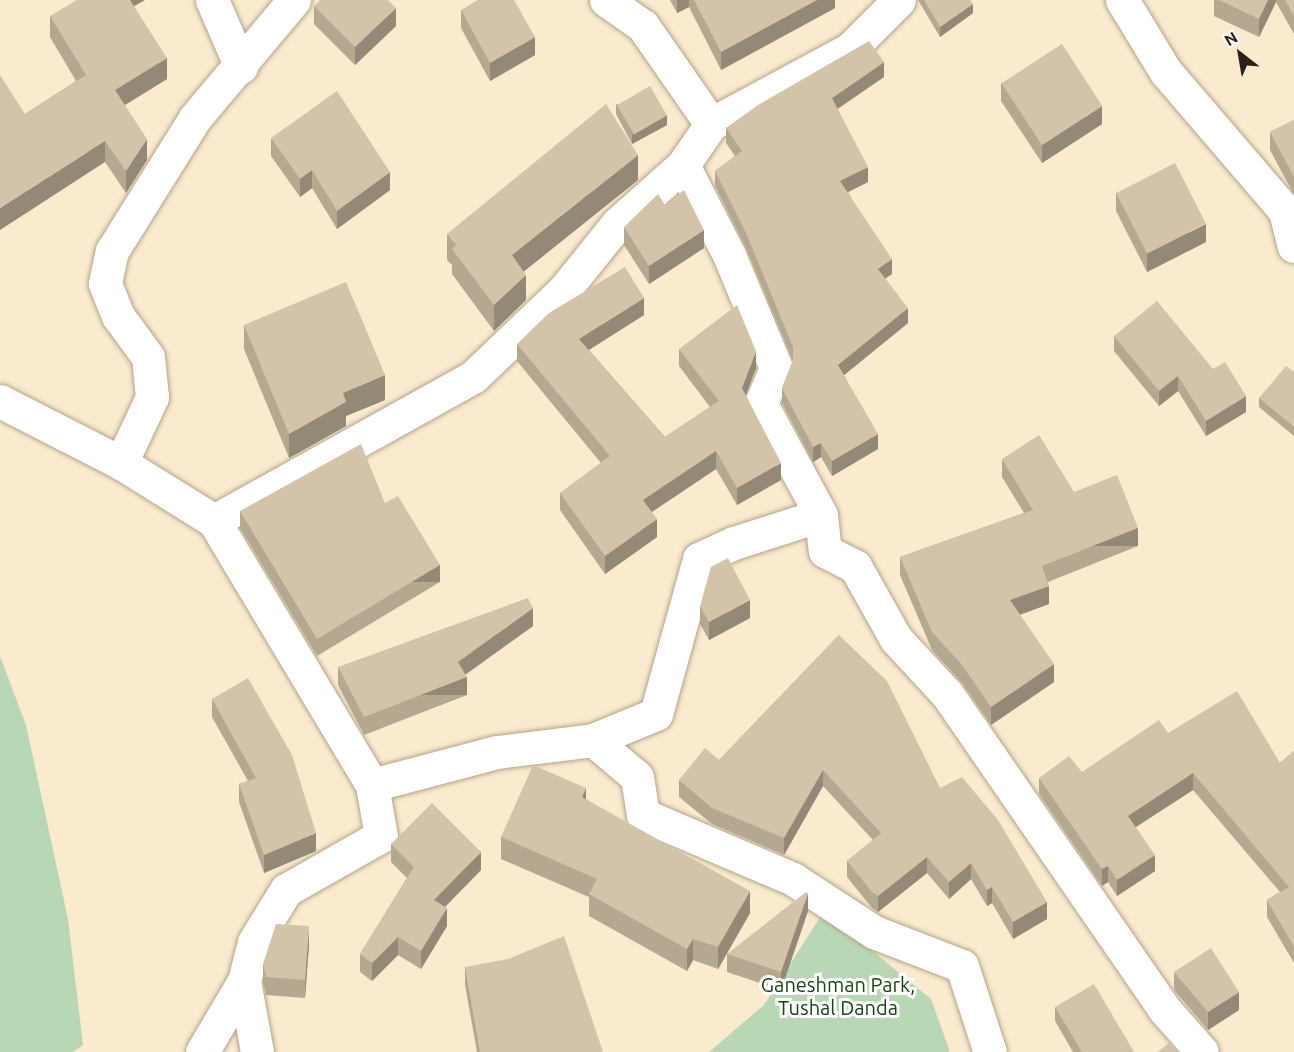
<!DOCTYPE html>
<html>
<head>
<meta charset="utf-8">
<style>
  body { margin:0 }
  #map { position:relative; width:1294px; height:1052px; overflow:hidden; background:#faeace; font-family:Ubuntu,sans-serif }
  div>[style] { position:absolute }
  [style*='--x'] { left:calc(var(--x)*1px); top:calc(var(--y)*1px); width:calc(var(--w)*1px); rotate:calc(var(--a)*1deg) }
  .green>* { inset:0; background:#b8d8b5 }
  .roads { filter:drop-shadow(0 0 2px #b3a48a) drop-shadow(0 0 2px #b3a48a) }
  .minor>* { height:33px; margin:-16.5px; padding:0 16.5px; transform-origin:16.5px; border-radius:16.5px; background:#fff }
  .wall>* { inset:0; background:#b5a890 }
  .shaded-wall>* { inset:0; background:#948876; transform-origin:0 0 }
  .building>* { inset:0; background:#d3c3a8; transform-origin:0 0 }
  span { translate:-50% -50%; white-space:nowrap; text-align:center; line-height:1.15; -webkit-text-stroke:6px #fff; paint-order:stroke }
  .park-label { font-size:20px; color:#164713 }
  .north { position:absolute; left:1210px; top:24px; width:60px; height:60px; -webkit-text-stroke:4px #fff; paint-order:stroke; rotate:329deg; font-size:16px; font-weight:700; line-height:24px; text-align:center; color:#272116 }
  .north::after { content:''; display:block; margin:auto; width:21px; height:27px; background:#272116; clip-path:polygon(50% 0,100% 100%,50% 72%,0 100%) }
</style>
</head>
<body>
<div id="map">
  <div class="green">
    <i style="clip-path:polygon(0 656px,26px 725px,68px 919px,83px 1045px,73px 1052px,0 1052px)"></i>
    <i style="clip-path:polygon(824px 911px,931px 999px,950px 1052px,709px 1052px,764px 1005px)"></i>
  </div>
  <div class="roads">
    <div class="minor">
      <i style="--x:212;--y:0;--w:73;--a:66.6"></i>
      <i style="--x:606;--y:0;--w:45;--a:35.1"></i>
      <i style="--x:643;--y:26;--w:119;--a:55.2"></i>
      <i style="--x:1122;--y:0;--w:84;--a:58.6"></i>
      <i style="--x:1166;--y:72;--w:183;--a:49.4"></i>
      <i style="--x:1285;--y:211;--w:36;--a:76"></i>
      <i style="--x:683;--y:165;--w:101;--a:62.9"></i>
      <i style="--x:729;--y:255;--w:122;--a:67.4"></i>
      <i style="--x:776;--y:368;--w:39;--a:113"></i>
      <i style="--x:761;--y:404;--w:126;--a:61.6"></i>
      <i style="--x:821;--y:515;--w:36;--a:84"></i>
      <i style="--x:825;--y:551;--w:34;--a:27"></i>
      <i style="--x:855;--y:566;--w:84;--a:60.7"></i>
      <i style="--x:896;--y:639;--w:75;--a:47.2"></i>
      <i style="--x:947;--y:694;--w:383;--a:55.4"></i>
      <i style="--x:1164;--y:1009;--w:57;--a:48.5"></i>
      <i style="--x:0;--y:401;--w:136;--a:27.1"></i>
      <i style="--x:121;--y:463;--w:110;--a:31.9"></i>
      <i style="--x:214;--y:521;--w:296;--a:-29.1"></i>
      <i style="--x:473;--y:377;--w:126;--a:-43.7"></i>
      <i style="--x:564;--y:290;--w:85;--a:-51.2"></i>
      <i style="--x:617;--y:224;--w:89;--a:-41.8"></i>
      <i style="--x:683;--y:165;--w:50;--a:-55.7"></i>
      <i style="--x:711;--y:124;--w:158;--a:-28.3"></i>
      <i style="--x:850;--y:49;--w:69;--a:-45"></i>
      <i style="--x:121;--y:463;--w:73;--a:-64.8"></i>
      <i style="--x:152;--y:397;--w:40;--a:-95.7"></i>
      <i style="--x:148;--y:357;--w:51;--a:-126.2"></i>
      <i style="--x:118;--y:316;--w:35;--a:-112"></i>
      <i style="--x:105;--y:283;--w:33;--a:-78"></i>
      <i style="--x:112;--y:251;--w:157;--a:-58"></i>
      <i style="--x:195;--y:118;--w:154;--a:-50"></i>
      <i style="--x:593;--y:740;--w:68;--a:-22.4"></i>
      <i style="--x:656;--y:714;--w:161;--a:-74.5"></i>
      <i style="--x:699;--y:559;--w:38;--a:-25"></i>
      <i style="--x:734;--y:543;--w:91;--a:-17.8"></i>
      <i style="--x:372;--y:785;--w:129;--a:-14.8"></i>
      <i style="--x:497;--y:752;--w:97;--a:-7.1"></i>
      <i style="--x:593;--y:740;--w:57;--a:40.1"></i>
      <i style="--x:637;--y:777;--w:38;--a:81"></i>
      <i style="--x:643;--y:815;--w:163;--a:23.1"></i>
      <i style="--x:793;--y:879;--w:97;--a:33.2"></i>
      <i style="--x:874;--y:932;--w:94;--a:21.1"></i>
      <i style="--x:962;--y:966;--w:90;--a:72"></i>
      <i style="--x:244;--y:981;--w:72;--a:79.6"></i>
      <i style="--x:202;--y:1052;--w:82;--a:-59.4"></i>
      <i style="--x:244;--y:981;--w:40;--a:-75.6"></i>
      <i style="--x:254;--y:942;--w:61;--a:-58.4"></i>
      <i style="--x:286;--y:890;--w:109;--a:-29.6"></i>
      <i style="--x:381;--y:836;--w:52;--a:-100"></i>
      <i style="--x:372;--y:785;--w:308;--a:-120.9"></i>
    </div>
  </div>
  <div class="wall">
    <i style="clip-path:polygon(670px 0,835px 0,835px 8px,721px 70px,689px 7px,677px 13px)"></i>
    <i style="clip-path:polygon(918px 0,970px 0,973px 13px,940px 37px)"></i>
    <i style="clip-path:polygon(1214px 0,1294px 0,1294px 34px,1276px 2px,1259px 37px,1214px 16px)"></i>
    <i style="clip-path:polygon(134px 6px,167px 79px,125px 105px,147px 160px,126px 193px,105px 162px,25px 114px,76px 81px,50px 37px,50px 16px)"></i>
    <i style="clip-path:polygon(314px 6px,396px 26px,355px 65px,314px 24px)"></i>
    <i style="clip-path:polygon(461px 10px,535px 55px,490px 81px,461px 28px)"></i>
    <i style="clip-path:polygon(884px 77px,838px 109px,868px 182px,848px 192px,892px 274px,885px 279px,908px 323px,844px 375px,878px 449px,832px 476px,821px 457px,813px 462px,782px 403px,782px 388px,793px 361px,746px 248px,715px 186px,715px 171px,735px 156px,726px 143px,726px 128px)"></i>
    <i style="clip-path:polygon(1001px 83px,1102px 124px,1042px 163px,1001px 101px)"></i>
    <i style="clip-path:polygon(616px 104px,667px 125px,632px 144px,616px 114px)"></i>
    <i style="clip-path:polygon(1294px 120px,1294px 195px,1270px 150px,1270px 132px)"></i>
    <i style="clip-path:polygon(271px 138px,390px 190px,337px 229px,312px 188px,300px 197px,271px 156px)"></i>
    <i style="clip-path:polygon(638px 180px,524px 271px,526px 300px,494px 331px,452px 274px,452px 265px,447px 260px,447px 234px)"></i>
    <i style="clip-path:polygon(1116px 193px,1206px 242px,1147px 272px,1116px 211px)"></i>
    <i style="clip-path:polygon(624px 227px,704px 248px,649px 284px,624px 245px)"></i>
    <i style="clip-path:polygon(644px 315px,589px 350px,665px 437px,710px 407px,679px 366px,679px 349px,756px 368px,746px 395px,781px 480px,737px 505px,716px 469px,651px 512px,657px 537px,605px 574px,560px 510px,560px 493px,601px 463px,517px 361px,517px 344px)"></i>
    <i style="clip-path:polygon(244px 325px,385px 400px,346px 416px,346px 426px,289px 458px,244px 349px)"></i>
    <i style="clip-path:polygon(1114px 336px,1246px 412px,1206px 436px,1178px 391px,1159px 406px,1114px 351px)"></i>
    <i style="clip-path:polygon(1294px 372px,1294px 436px,1259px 407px,1259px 398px)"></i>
    <i style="clip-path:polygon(1002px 459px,1074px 492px,1138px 546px,1048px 582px,1049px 604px,1020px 615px,1054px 682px,991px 725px,962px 683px,932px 650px,900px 575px,900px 557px,1024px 513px,1002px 477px)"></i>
    <i style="clip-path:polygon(385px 503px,440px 582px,317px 656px,240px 528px,240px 511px)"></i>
    <i style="clip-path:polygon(700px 606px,750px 618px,709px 640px,700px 624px)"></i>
    <i style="clip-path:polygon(533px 626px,465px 674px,467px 695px,364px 735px,338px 685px,338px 667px)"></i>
    <i style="clip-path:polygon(839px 635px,940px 788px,1047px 919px,1013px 939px,992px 903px,987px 906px,971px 879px,949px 899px,927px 873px,878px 912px,872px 908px,847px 877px,847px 861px,873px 840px,823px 786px,784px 855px,712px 824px,679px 797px,679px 780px,719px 760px)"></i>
    <i style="clip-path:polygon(212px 699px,316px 851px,264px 873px,239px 802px,239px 784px,248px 781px,212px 717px)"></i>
    <i style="clip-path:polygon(1168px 733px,1280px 763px,1294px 751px,1294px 963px,1267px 917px,1267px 900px,1280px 892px,1193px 790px,1136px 827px,1155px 871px,1117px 896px,1108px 882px,1102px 886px,1039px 794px,1039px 778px,1082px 772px)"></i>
    <i style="clip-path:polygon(586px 799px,750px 913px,718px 969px,693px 960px,687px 971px,589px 916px,589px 897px,501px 859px,501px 837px)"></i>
    <i style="clip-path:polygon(391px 844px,481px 870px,445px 907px,447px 926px,421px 969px,398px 955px,372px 981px,360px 972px,360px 954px,407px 878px,391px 862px)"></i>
    <i style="clip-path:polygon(808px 911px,781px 990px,727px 972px,727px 954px)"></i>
    <i style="clip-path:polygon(309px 944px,305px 998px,266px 995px,263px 982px,263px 964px)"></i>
    <i style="clip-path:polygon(465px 967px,603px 1052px,477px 1052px,465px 985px)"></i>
    <i style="clip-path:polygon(1174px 972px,1239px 1010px,1208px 1030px,1174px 990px)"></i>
    <i style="clip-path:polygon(1055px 1007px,1134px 1052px,1073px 1052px,1055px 1021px)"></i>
  </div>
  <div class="shaded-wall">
    <i style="clip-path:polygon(124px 0,145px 0,124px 12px)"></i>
    <i style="clip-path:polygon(677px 0,689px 0,689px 7px,677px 13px)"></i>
    <i style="clip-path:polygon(817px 0,835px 0,835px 8px,721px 70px,721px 52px)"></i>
    <i style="clip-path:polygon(1268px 0,1276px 0,1276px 2px,1259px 37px,1259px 19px)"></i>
    <i style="clip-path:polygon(973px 4px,973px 13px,940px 37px,940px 27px)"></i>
    <i style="clip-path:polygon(396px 8px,396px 26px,355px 65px,355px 47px)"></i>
    <i style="clip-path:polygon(535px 37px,535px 55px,490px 81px,490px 63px)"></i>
    <i style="clip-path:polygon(167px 58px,167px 79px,115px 111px,115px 90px)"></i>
    <i style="clip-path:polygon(884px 62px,884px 77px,832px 112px,832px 98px)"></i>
    <i style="clip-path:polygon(1102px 106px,1102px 124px,1042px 163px,1042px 145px)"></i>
    <i style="clip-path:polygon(667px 115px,667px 125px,632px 144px,632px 134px)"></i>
    <i style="clip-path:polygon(147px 139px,147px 160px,126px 193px,126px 171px)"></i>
    <i style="clip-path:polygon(105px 141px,105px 162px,0 230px,0 208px)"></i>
    <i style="clip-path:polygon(638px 155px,638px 180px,512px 281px,512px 255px)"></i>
    <i style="clip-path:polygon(868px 167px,868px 182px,840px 196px,840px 181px)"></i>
    <i style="clip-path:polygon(312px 170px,312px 188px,300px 197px,300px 179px)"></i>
    <i style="clip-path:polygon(390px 172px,390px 190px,337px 229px,337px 211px)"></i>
    <i style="clip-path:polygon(1206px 224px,1206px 242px,1147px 272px,1147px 254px)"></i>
    <i style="clip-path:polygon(704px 230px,704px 248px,649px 284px,649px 266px)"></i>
    <i style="clip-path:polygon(892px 259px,892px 274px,878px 283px,878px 269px)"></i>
    <i style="clip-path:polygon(526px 275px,526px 300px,494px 331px,494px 305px)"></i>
    <i style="clip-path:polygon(644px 298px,644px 315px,579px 356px,579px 339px)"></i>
    <i style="clip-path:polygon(908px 308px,908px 323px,838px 380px,838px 365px)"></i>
    <i style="clip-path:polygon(756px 351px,756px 368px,742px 405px,742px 388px)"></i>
    <i style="clip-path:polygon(385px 375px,385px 400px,346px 416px,346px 426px,289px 458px,289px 434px,343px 393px)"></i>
    <i style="clip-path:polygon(1178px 376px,1178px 391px,1159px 406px,1159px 391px)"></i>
    <i style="clip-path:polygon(1246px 396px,1246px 412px,1206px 436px,1206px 421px)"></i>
    <i style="clip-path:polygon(878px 434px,878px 449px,832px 476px,832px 461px)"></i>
    <i style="clip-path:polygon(821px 443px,821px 457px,813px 462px,813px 447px)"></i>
    <i style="clip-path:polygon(716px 451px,716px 469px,643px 518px,643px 500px)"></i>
    <i style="clip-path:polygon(781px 463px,781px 480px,737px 505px,737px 488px)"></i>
    <i style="clip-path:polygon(657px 519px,657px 537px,605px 574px,605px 556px)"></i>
    <i style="left:1138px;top:528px;width:18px;height:103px;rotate:90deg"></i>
    <i style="left:440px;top:565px;width:17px;height:144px;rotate:90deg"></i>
    <i style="clip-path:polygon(1049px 586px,1049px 604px,1010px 618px,1010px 600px)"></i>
    <i style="clip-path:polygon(750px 600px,750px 618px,709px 640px,709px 622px)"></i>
    <i style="clip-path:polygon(533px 608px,533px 626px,458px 680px,458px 662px)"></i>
    <i style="clip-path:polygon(1054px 664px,1054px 682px,991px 725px,991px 707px)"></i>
    <i style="left:467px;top:677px;width:18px;height:110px;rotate:90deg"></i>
    <i style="clip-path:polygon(823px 770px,823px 786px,784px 855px,784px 838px)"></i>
    <i style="clip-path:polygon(1193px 773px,1193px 790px,1128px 832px,1128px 816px)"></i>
    <i style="clip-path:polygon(586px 788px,586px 810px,582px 797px)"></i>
    <i style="clip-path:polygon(316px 833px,316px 851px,264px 873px,264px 855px)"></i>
    <i style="clip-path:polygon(481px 852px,481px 870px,434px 918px,434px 900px)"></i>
    <i style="clip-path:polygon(1155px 855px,1155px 871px,1117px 896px,1117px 880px)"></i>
    <i style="clip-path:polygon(927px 857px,927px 873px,878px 912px,878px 896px)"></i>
    <i style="clip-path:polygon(971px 863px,971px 879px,949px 899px,949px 882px)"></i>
    <i style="clip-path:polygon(1108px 866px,1108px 882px,1102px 886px,1102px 869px)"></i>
    <i style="clip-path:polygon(992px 887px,992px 903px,987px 906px,987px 890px)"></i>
    <i style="clip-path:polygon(750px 891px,750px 913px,718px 969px,718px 947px)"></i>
    <i style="clip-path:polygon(808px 893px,808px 911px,781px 990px,781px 972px)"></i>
    <i style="clip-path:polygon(1047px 902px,1047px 919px,1013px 939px,1013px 922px)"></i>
    <i style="clip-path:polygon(447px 908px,447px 926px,421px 969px,421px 951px)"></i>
    <i style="clip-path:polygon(309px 926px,309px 944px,305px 998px,305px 980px)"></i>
    <i style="clip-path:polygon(398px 937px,398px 955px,372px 981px,372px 963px)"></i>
    <i style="clip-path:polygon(693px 939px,693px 960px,687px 971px,687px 949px)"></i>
    <i style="clip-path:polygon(1239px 992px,1239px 1010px,1208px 1030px,1208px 1012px)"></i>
  </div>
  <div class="building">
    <i style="clip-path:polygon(77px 0,130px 0,167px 58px,115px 90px,147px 139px,126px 171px,105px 141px,0 208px,0 75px,25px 114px,86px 75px,50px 16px)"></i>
    <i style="clip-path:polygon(320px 0,388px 0,396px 8px,355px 47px,314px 6px)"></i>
    <i style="clip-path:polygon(478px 0,514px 0,535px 37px,490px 63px,461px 10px)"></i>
    <i style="clip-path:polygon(694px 0,817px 0,721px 52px)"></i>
    <i style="clip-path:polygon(924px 0,970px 0,973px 4px,940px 27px)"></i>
    <i style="clip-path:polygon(1219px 0,1268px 0,1259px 19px)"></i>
    <i style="clip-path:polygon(1285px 0,1294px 0,1294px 16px)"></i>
    <i style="clip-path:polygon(869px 41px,884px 62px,832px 98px,868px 167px,840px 181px,892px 259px,878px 269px,908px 308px,838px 365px,878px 434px,832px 461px,821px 443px,813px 447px,782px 388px,793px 360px,793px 347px,746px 233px,715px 171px,742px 151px,726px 128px,758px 105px)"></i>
    <i style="left:1062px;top:44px;width:74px;height:72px;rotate:57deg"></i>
    <i style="left:650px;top:86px;width:34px;height:38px;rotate:60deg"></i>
    <i style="clip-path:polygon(337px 91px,390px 172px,337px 211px,312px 170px,300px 179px,271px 138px)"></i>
    <i style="clip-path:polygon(606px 104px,638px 155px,512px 255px,526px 275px,494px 305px,452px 249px,456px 245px,447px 234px)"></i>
    <i style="clip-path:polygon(1294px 120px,1294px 177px,1270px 132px)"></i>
    <i style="left:1175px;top:163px;width:68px;height:66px;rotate:63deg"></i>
    <i style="clip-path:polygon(684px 190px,704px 230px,649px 266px,624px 227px,658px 194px,665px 205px)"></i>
    <i style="clip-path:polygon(625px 267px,644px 298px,579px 339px,665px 437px,719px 401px,679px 349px,737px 305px,756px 351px,742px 388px,781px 463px,737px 488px,716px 451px,643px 500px,657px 519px,605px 556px,560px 493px,610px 456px,517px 344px,549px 313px)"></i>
    <i style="clip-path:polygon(346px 282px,385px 375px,343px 393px,346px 402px,289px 434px,244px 325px)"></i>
    <i style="clip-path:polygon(1157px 301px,1213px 369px,1225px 362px,1246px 396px,1206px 421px,1178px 376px,1159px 391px,1114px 336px)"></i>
    <i style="clip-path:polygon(1286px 366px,1294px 372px,1294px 427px,1259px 398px)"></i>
    <i style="clip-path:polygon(1039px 435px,1074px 492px,1117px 475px,1138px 528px,1042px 566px,1049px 586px,1010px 600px,1054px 664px,991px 707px,962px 665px,932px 632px,900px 557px,1033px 510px,1002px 459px)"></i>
    <i style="clip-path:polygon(361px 444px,385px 503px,398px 496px,440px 565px,317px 639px,240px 511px)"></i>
    <i style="clip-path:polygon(728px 558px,750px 600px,709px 622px,700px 606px,711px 567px)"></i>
    <i style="clip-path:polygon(528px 598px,533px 608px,458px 662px,467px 677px,364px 717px,338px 667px)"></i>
    <i style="clip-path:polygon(839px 635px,887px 681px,940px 788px,962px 777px,998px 820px,1047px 902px,1013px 922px,992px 887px,987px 890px,971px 863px,949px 882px,927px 857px,878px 896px,872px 892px,847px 861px,881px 833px,823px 770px,784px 838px,712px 808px,679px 780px,705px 748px,719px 760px)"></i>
    <i style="clip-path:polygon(248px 678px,292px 755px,316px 833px,264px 855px,239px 784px,256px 778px,212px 699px)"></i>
    <i style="clip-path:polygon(1237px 691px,1280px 763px,1294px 751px,1294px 947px,1267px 900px,1289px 887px,1193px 773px,1128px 816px,1155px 855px,1117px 880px,1108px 866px,1102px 869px,1039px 778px,1069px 756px,1082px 772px,1159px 720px,1168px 733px)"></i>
    <i style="clip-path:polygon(533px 765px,586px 788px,582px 797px,750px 891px,718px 947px,693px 939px,687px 949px,589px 894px,597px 879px,501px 837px)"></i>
    <i style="clip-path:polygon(432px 803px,481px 852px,434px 900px,447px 908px,421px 951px,398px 937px,372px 963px,360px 954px,414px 867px,391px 844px)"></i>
    <i style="clip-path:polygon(806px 892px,808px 893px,781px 972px,727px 954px)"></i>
    <i style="clip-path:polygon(276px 924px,309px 926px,305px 980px,266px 977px,263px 964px)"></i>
    <i style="clip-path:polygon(564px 936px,603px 1052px,480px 1052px,465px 967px,508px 959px)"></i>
    <i style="clip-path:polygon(1211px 948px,1239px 992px,1208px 1012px,1174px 972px)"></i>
    <i style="clip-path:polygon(1094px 984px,1134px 1052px,1082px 1052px,1055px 1007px)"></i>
    <i style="clip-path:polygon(1171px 1041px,1179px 1052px,1158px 1052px)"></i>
  </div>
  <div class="park-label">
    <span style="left:838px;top:996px">Ganeshman Park,<br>Tushal Danda</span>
  </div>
  <div class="north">N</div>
</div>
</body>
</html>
